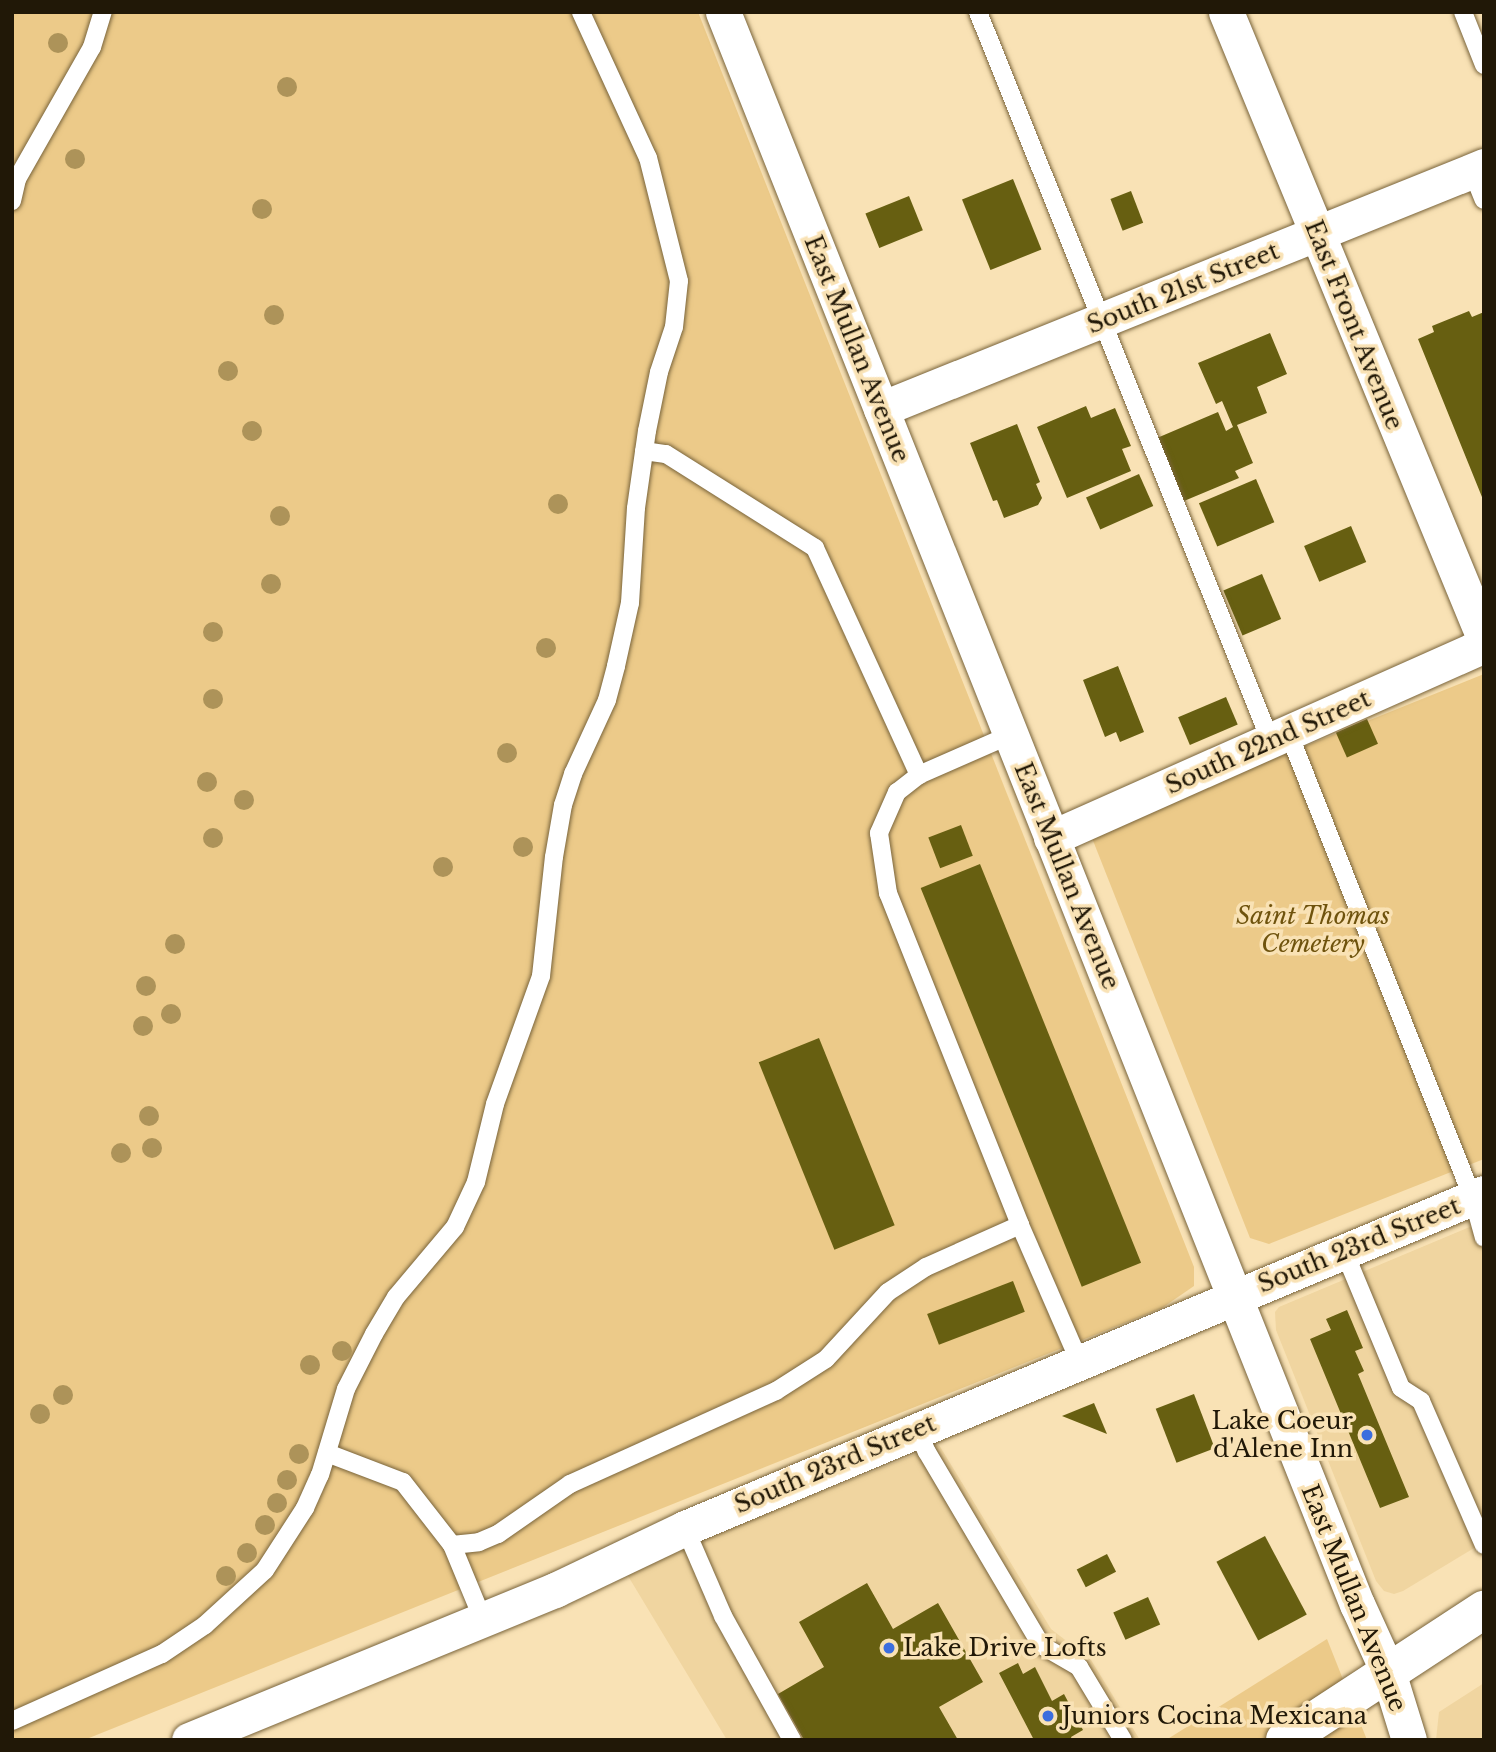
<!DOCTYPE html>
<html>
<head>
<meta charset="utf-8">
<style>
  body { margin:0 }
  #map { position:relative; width:1496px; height:1752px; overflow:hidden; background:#f9e2b5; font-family:"Libre Baskerville",serif }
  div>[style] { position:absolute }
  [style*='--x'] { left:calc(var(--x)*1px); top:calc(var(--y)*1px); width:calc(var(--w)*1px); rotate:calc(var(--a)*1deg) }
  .built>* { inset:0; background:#f0d5a0 }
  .green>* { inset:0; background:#ecca89 }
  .building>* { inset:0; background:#675f11; transform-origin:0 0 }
  .roads { filter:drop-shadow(0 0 2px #79643b) drop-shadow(0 0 2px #79643b) }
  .service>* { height:18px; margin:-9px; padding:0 9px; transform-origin:9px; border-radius:9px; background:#fff }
  .minor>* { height:35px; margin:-17.5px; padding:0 17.5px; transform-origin:17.5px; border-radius:17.5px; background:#fff }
  .tertiary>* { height:38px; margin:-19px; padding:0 19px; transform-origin:19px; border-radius:19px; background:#fff }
  .trees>* { width:20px; height:20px; margin:-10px; border-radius:50%; background:#ad9359 }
  .dots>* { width:19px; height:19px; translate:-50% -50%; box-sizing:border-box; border:4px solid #f9e2b5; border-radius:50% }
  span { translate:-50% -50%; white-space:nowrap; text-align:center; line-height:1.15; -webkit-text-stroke:7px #f9e2b5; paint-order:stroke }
  .street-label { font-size:24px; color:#211807 }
  .park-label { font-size:24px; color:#6f530d; font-style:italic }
  .poi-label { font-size:24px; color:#211807 }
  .right { translate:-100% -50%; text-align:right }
  .left { translate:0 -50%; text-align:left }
  .frame { position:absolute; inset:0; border:14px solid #211807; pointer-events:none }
</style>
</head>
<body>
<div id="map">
  <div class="built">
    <i style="clip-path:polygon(1484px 1221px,1484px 1542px,1403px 1591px,1394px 1594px,1384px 1591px,1376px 1581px,1276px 1330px,1275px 1312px,1279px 1307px)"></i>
    <i style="clip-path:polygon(939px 1445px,1051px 1629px,1091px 1660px,1140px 1740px,727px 1740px,625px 1571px)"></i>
    <i style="clip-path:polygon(1484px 1683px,1484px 1740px,1436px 1740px,1439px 1712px)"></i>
  </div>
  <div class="green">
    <i style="clip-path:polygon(12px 12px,698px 12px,1194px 1267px,1194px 1286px,1162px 1308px,84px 1740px,12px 1740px)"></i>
    <i style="clip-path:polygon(1484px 674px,1484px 1159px,1269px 1244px,1250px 1238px,1090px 833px)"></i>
    <i style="clip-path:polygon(1327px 1639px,1367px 1740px,1166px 1740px)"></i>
  </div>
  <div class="building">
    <i style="left:1013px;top:179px;width:76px;height:55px;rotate:68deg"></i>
    <i style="left:1131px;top:191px;width:34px;height:22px;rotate:69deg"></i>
    <i style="left:909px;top:196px;width:37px;height:47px;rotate:68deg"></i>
    <i style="clip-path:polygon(1469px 311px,1472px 317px,1484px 312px,1484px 502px,1418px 339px,1434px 332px,1432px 326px)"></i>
    <i style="clip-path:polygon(1270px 333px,1287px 374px,1257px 387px,1267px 413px,1237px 425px,1253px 463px,1235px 471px,1239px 478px,1184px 501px,1157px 438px,1218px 412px,1226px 431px,1233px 427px,1222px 401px,1216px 404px,1198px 363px)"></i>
    <i style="clip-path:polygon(1086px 406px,1091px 418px,1115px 408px,1131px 446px,1122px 449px,1131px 471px,1067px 498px,1037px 427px)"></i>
    <i style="clip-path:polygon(1017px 424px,1040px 482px,1036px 484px,1042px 498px,1038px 505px,1004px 518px,997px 500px,993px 501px,970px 443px)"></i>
    <i style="left:1139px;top:474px;width:35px;height:58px;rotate:66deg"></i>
    <i style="left:1256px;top:479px;width:47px;height:62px;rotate:67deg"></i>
    <i style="left:1351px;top:526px;width:39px;height:51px;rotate:67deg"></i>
    <i style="left:1262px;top:574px;width:49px;height:42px;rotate:67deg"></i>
    <i style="clip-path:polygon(1118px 666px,1144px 732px,1120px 742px,1116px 732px,1105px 737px,1083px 680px)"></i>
    <i style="left:1226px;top:697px;width:30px;height:52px;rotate:67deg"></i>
    <i style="left:1367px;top:719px;width:27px;height:34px;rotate:66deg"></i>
    <i style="left:961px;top:825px;width:33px;height:35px;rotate:69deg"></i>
    <i style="left:980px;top:864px;width:430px;height:64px;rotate:68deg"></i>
    <i style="left:819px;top:1038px;width:202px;height:65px;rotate:68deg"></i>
    <i style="left:1013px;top:1281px;width:33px;height:92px;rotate:69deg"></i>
    <i style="clip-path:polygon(1347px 1310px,1363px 1348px,1355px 1351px,1364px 1371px,1358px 1374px,1409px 1497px,1380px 1508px,1310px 1339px,1331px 1330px,1326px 1319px)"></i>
    <i style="left:1194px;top:1394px;width:58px;height:41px;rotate:69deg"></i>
    <i style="clip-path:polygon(1094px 1403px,1107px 1434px,1062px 1416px)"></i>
    <i style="left:1265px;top:1536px;width:89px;height:55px;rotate:62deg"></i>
    <i style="left:1107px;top:1554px;width:20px;height:34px;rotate:63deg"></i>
    <i style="clip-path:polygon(867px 1583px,893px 1629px,938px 1603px,983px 1682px,939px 1707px,958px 1740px,804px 1740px,778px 1694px,824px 1667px,799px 1622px)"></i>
    <i style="left:1148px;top:1597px;width:30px;height:38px;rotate:66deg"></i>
    <i style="clip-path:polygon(1018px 1663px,1023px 1674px,1035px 1667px,1052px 1701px,1064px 1694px,1083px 1730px,1071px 1737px,1072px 1740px,1034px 1740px,999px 1673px)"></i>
  </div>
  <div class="roads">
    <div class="service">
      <i style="--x:978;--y:12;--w:787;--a:68.13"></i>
      <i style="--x:1463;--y:12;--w:57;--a:68.4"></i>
      <i style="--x:1472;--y:171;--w:31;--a:68"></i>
      <i style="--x:12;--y:201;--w:23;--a:-77"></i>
      <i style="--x:17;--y:179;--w:152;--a:-60.4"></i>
      <i style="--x:92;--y:47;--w:37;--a:-73"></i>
      <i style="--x:644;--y:451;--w:22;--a:8"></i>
      <i style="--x:666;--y:454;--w:176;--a:32.2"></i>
      <i style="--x:815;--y:548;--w:250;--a:65.4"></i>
      <i style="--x:1289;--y:734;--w:499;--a:68.4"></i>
      <i style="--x:1473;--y:1198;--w:41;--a:74.6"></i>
      <i style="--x:1010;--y:735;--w:99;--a:156.3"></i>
      <i style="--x:919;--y:775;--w:28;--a:142"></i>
      <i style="--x:897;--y:792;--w:45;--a:113.7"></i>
      <i style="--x:879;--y:833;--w:61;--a:81.5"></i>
      <i style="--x:888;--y:893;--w:357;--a:68.3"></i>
      <i style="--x:1020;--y:1225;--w:148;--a:66.5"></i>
      <i style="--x:1344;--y:1251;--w:148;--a:67.4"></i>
      <i style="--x:1401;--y:1388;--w:24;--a:33"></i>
      <i style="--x:1421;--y:1401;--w:157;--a:66.4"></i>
      <i style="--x:917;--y:1429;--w:25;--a:67"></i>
      <i style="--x:927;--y:1452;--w:224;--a:59.4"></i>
      <i style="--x:1041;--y:1645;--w:44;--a:30.1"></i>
      <i style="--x:1079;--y:1667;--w:85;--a:58.9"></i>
      <i style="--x:327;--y:1453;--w:81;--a:20.9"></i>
      <i style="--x:403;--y:1482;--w:80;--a:52.1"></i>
      <i style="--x:452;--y:1545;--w:81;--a:67.5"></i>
      <i style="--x:685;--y:1528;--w:96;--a:66.6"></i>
      <i style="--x:723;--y:1616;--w:142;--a:60.9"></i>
      <i style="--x:452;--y:1545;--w:27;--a:-6"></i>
      <i style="--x:479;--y:1542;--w:21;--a:-23"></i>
      <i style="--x:498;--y:1534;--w:88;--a:-34.8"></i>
      <i style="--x:570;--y:1484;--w:226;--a:-24.3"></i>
      <i style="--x:776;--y:1391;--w:59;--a:-32.6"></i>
      <i style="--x:826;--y:1359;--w:91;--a:-47.2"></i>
      <i style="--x:888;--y:1292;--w:45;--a:-33.3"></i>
      <i style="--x:926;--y:1267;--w:103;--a:-24.1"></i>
      <i style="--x:12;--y:1721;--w:164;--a:-24.1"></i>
      <i style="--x:162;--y:1654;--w:52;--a:-34"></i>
      <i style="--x:205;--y:1625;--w:81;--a:-42.5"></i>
      <i style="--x:265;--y:1570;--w:74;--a:-57.2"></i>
      <i style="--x:305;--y:1508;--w:36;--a:-66"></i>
      <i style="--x:320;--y:1475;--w:90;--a:-73.2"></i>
      <i style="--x:346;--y:1389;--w:62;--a:-63"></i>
      <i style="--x:374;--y:1334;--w:43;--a:-59.3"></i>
      <i style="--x:396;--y:1297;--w:92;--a:-49.9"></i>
      <i style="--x:455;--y:1227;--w:50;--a:-65"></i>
      <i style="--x:476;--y:1182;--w:80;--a:-76.3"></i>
      <i style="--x:495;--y:1104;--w:136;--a:-70.2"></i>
      <i style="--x:541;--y:976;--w:120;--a:-83.8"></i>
      <i style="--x:554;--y:857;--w:53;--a:-80.2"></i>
      <i style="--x:563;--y:805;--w:33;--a:-72"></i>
      <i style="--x:573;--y:774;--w:81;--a:-65.3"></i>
      <i style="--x:607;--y:700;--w:35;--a:-75"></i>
      <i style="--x:616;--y:666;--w:65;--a:-77.5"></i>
      <i style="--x:630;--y:603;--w:95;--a:-86.4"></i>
      <i style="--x:636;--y:508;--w:78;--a:-81.9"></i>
      <i style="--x:647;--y:431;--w:60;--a:-78.5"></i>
      <i style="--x:659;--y:372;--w:47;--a:-71.6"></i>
      <i style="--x:674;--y:327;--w:46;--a:-83.8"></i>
      <i style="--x:679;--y:281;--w:127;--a:-104.1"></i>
      <i style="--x:648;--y:158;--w:161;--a:-114.7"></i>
    </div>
    <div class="minor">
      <i style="--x:723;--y:12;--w:1714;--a:68.29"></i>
      <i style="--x:1357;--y:1604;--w:75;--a:65.5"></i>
      <i style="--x:1388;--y:1672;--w:71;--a:72.8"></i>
      <i style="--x:1226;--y:12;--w:677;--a:67.6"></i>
      <i style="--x:881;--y:409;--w:650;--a:-21.95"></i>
      <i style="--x:1051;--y:838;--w:474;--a:-24"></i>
      <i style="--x:189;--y:1740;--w:396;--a:-22.3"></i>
      <i style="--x:555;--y:1590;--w:144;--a:-25.5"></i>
      <i style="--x:685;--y:1528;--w:866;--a:-22.75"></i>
    </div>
    <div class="tertiary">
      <i style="--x:1285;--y:1740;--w:238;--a:-33.2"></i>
    </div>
  </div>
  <div class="trees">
    <i style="left:58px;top:43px"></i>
    <i style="left:287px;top:87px"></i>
    <i style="left:75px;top:159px"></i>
    <i style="left:262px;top:209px"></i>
    <i style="left:274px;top:315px"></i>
    <i style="left:228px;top:371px"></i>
    <i style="left:252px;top:431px"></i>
    <i style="left:558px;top:504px"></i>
    <i style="left:280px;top:516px"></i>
    <i style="left:271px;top:584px"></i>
    <i style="left:213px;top:632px"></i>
    <i style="left:546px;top:648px"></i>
    <i style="left:213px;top:699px"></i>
    <i style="left:507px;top:753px"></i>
    <i style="left:207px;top:782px"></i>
    <i style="left:244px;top:800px"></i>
    <i style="left:213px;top:838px"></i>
    <i style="left:523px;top:847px"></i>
    <i style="left:443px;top:867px"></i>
    <i style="left:175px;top:944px"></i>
    <i style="left:146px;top:986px"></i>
    <i style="left:171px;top:1014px"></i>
    <i style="left:143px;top:1026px"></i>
    <i style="left:149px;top:1116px"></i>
    <i style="left:152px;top:1148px"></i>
    <i style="left:121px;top:1153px"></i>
    <i style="left:342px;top:1351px"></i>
    <i style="left:310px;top:1365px"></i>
    <i style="left:63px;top:1395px"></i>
    <i style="left:40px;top:1414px"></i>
    <i style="left:299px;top:1454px"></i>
    <i style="left:287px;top:1480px"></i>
    <i style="left:277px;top:1503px"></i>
    <i style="left:265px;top:1525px"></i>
    <i style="left:247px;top:1553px"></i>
    <i style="left:226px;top:1576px"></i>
  </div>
  <div class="dots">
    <i style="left:1367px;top:1435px;background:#3c6ede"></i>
    <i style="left:889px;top:1648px;background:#3c6ede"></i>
    <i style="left:1048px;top:1716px;background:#3c6ede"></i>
  </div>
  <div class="street-label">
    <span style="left:1183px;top:288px;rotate:-22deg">South 21st Street</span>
    <span style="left:1354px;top:325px;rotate:68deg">East Front Avenue</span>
    <span style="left:857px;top:349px;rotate:68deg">East Mullan Avenue</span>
    <span style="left:1268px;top:742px;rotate:-24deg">South 22nd Street</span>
    <span style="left:1067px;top:876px;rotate:68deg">East Mullan Avenue</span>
    <span style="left:1359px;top:1245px;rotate:-22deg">South 23rd Street</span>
    <span style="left:835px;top:1464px;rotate:-23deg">South 23rd Street</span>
    <span style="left:1354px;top:1598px;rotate:68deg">East Mullan Avenue</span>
  </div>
  <div class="park-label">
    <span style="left:1313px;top:930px">Saint Thomas<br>Cemetery</span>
  </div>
  <div class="poi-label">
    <span class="right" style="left:1353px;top:1435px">Lake Coeur<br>d'Alene Inn</span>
    <span class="left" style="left:903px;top:1648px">Lake Drive Lofts</span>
    <span class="left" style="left:1062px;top:1716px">Juniors Cocina Mexicana</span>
  </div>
  <div class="frame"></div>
</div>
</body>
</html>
